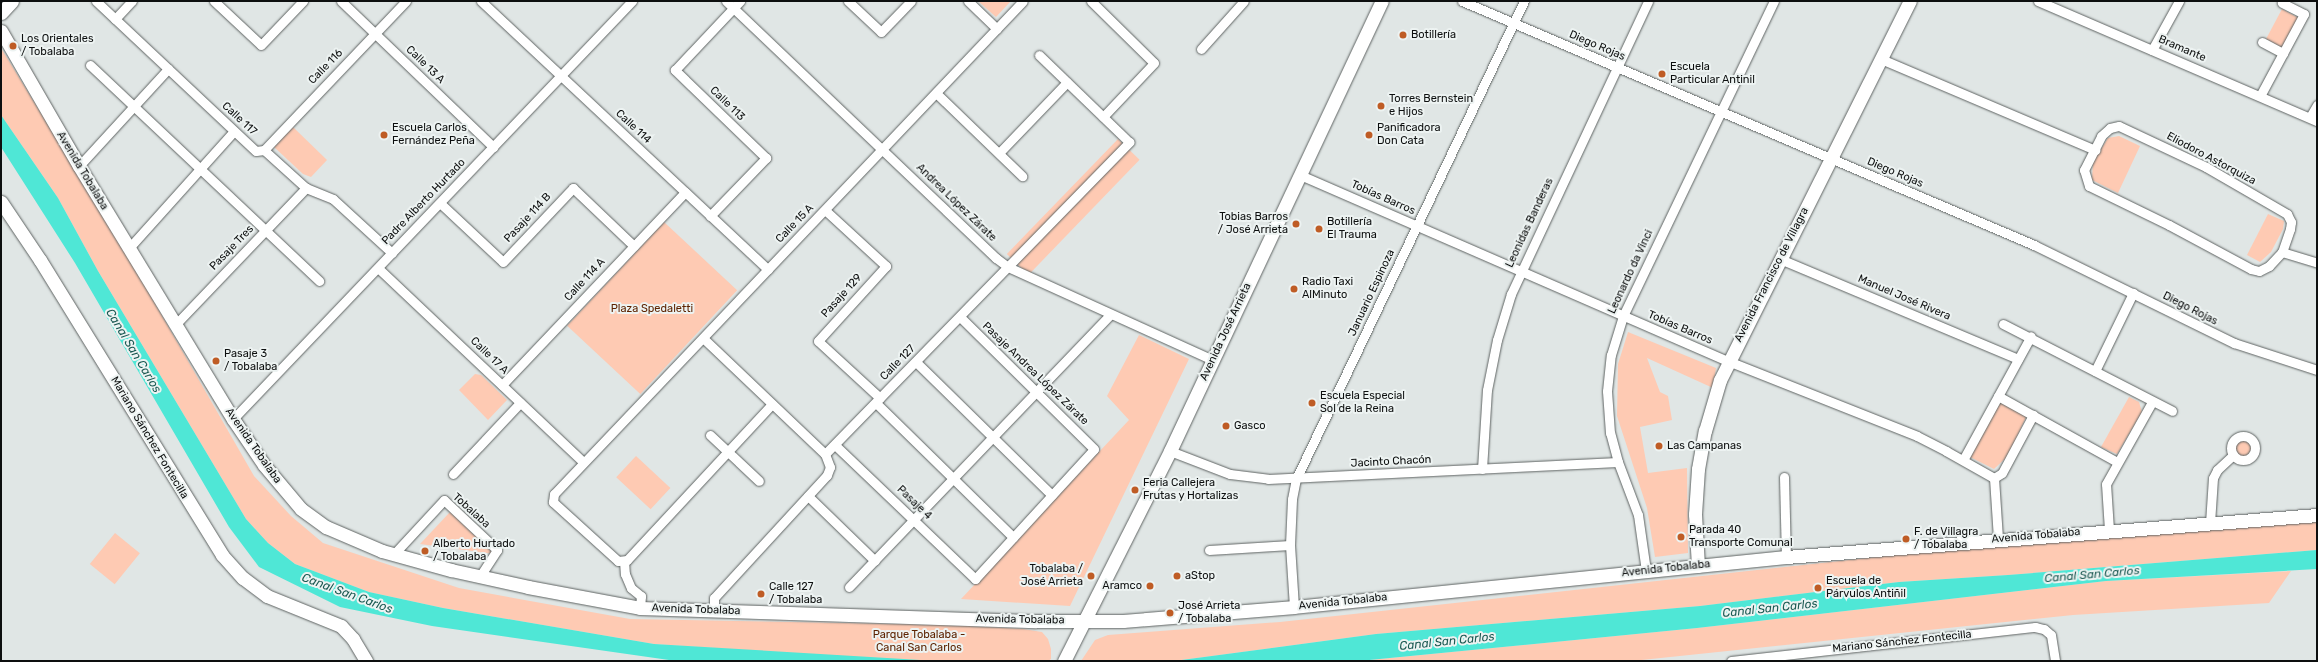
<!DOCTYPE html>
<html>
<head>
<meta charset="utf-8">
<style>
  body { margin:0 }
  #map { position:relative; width:2318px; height:662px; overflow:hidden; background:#e0e6e5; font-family:Rubik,sans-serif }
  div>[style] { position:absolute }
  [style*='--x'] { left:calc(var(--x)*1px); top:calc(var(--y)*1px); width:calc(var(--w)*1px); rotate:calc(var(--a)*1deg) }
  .green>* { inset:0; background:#fecab3; transform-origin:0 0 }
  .round { border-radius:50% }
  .water>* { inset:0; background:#4fe7d6 }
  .roads { filter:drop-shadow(0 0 1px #5e6362) drop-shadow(0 0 1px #5e6362) }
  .street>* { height:9px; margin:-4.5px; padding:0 4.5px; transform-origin:4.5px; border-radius:4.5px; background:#fff }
  .street>.ring { margin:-4.5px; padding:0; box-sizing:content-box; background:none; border:9px solid #fff; border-radius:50% }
  .secondary>* { height:13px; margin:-6.5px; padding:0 6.5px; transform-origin:6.5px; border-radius:6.5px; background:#fff }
  .dots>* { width:11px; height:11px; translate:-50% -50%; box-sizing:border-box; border:2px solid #edf3f2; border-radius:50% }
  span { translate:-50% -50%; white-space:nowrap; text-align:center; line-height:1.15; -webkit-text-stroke:4px #edf3f2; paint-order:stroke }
  .poi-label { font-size:11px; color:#0d0f0f }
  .left { translate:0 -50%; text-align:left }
  .right { translate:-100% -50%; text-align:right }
  .street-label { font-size:11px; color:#0d0f0f }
  .park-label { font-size:11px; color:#5d2300 }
  .water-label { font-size:12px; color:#1a5952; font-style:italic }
  .frame { position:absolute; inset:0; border:2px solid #0d0f0f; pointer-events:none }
</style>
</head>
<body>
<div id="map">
  <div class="green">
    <i style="clip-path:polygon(978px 1px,1011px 1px,996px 17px)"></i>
    <i style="left:2282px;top:9px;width:19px;height:34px;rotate:28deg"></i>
    <i style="clip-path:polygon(1px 48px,122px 246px,254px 476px,291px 516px,323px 543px,459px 588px,630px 619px,951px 625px,1023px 629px,1042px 632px,1048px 639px,1051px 649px,1051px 659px,1048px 661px,911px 661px,654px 644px,443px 608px,369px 592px,295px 564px,268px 543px,246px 519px,98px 271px,58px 198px,1px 115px)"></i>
    <i style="clip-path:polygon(293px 127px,327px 160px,311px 177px,303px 174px,274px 147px)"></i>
    <i style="clip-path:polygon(2119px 136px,2140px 146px,2118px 193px,2092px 180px,2093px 162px,2108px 138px)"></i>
    <i style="left:1118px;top:139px;width:30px;height:160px;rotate:44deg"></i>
    <i style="clip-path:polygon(2268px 214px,2284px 221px,2283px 229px,2271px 252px,2260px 262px,2247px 255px)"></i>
    <i style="left:664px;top:222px;width:100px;height:142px;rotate:43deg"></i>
    <i style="clip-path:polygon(1628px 332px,1716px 368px,1713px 388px,1647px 358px,1660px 392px,1668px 396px,1672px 420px,1640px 427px,1648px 473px,1687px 468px,1688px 553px,1655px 557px,1647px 508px,1617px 416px,1618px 364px)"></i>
    <i style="clip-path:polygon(1139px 335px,1189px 359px,1070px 606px,961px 599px,1129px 420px,1107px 396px)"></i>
    <i style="clip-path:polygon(475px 374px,481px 375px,507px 400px,488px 420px,459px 390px)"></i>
    <i style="clip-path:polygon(2129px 397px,2139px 402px,2142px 412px,2117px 454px,2101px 447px)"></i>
    <i style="clip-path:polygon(2000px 401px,2027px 415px,2008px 456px,1994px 469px,1968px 456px)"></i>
    <i class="round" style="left:2233px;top:440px;width:18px;height:18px"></i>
    <i style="left:636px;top:456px;width:47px;height:29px;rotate:43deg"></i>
    <i style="clip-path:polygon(450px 512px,494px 554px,420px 544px)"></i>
    <i style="clip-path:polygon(2317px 522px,2317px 550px,2008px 575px,1899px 582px,1700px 606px,1376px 634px,1174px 661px,1081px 661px,1095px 640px,1108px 635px,1280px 622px,1996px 544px)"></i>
    <i style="left:115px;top:533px;width:32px;height:40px;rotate:39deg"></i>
    <i style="clip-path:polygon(2291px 571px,2269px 603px,2073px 615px,1632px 661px,1359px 661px,1697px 628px,2106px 581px)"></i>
  </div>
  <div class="water">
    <i style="clip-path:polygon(1px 115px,58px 198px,98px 271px,246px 519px,268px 543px,295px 564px,369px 592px,443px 608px,654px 644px,937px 661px,669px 660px,432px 626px,340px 607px,259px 567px,229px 527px,75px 263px,1px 147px)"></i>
    <i style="clip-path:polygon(2317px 550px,2317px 569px,2106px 581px,1697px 628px,1359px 661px,1174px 661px,1376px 634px,1700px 606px,1899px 582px,2008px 575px)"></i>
  </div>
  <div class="roads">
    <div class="street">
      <i style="--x:96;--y:1;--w:219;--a:43.2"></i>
      <i style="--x:256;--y:151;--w:8;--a:-7"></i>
      <i style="--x:264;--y:150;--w:57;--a:42.1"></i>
      <i style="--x:306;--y:188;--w:29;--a:22"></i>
      <i style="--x:333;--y:199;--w:80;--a:42.5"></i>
      <i style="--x:214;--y:1;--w:64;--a:43.1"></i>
      <i style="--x:261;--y:45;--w:61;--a:-46.3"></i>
      <i style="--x:341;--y:1;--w:211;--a:43.8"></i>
      <i style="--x:481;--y:1;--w:393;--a:43.1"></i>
      <i style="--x:726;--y:1;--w:373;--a:43.6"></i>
      <i style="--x:996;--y:258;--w:15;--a:37"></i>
      <i style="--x:1008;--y:267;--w:225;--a:24.4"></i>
      <i style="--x:848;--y:1;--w:45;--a:43.2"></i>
      <i style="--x:881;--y:32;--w:43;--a:-45.9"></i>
      <i style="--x:968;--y:1;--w:40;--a:44"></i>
      <i style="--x:1091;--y:1;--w:88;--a:44.5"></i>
      <i style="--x:1154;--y:63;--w:74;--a:133.4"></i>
      <i style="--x:1462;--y:1;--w:622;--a:23.1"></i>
      <i style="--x:2034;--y:245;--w:223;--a:26.1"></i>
      <i style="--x:2234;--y:343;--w:87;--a:18"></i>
      <i style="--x:2038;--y:1;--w:304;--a:23.3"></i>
      <i style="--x:115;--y:19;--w:25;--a:-47"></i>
      <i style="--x:2262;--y:42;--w:24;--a:28"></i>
      <i style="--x:1201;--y:49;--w:64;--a:-48.1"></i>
      <i style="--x:2152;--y:50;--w:56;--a:-61.1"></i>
      <i style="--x:1881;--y:59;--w:233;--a:23"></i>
      <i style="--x:90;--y:65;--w:315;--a:43.3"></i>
      <i style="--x:936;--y:93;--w:120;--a:44"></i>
      <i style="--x:2260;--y:96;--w:93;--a:-61.8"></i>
      <i style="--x:2304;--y:14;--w:25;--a:-153"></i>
      <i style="--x:2310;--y:117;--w:14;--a:-60"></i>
      <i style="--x:2119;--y:126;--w:96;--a:25.2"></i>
      <i style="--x:2206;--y:167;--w:94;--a:30.1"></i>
      <i style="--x:2287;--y:214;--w:9;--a:63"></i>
      <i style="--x:2291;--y:222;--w:7;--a:98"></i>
      <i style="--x:2290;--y:229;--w:24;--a:109"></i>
      <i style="--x:2282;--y:252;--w:19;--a:133"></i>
      <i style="--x:2269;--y:266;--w:11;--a:153"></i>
      <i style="--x:2259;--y:271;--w:8;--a:-166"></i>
      <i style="--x:2251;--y:269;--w:93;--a:-151.8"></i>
      <i style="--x:2169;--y:225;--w:89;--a:-154"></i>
      <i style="--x:2089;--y:186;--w:17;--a:-107"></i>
      <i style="--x:2084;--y:170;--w:38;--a:-63"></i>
      <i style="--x:2101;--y:136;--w:12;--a:-42"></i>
      <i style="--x:2110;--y:128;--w:9;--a:-13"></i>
      <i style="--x:264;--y:150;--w:206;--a:-46.4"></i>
      <i style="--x:999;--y:153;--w:98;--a:-46.2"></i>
      <i style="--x:79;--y:166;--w:132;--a:-47.5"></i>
      <i style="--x:1300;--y:175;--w:467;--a:23.5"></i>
      <i style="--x:1728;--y:361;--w:203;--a:21.6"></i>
      <i style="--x:1917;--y:436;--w:33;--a:27"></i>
      <i style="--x:1946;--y:451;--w:55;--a:29.4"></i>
      <i style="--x:1994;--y:478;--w:61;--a:86.2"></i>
      <i style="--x:440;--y:203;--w:86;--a:43.1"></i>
      <i style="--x:503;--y:262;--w:102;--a:-46.6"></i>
      <i style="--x:573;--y:188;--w:84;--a:43.6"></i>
      <i style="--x:825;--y:210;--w:83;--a:42.6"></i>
      <i style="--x:886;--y:266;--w:101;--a:132.2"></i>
      <i style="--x:818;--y:341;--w:84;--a:42.6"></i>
      <i style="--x:710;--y:216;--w:81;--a:-46"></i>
      <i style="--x:766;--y:158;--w:127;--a:-136"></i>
      <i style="--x:675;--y:70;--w:95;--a:-46.7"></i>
      <i style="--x:129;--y:248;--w:157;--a:-48.1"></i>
      <i style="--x:2282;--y:252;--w:37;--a:17"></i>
      <i style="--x:1780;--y:259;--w:258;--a:22.8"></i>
      <i style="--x:378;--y:268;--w:282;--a:43.4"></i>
      <i style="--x:2003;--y:324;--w:190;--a:27.2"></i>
      <i style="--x:175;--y:325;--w:190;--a:-46.3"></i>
      <i style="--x:703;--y:338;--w:168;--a:43.6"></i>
      <i style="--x:825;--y:454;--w:14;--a:69"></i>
      <i style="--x:830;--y:467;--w:9;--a:111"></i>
      <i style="--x:827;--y:475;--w:167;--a:132.6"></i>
      <i style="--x:714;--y:598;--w:14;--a:90"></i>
      <i style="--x:916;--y:362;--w:190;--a:44.4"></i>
      <i style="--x:2095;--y:371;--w:87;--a:-64"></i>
      <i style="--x:502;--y:385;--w:266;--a:-46.5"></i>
      <i style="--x:1998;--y:396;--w:136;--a:29"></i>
      <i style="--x:876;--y:403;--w:192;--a:44.4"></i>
      <i style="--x:772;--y:404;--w:213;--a:132.9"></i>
      <i style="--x:627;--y:560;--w:9;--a:174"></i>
      <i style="--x:618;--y:561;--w:88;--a:-137.8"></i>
      <i style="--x:553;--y:502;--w:8;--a:-83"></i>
      <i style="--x:554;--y:494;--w:680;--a:-46.43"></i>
      <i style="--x:233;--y:419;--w:578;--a:-46.33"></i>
      <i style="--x:710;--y:435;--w:67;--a:43.2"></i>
      <i class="ring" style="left:2231px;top:436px;width:15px;height:15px"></i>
      <i style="--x:835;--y:445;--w:194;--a:43.7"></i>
      <i style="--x:975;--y:579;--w:176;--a:-47.5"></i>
      <i style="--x:1094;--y:449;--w:188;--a:-135.4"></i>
      <i style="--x:1170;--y:451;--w:64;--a:21"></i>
      <i style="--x:1230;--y:474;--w:38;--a:7"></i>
      <i style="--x:1268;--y:479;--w:350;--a:-2.8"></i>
      <i style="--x:825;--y:454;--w:436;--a:-45.7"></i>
      <i style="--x:1129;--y:142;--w:125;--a:-136"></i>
      <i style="--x:1963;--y:460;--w:141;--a:-61.3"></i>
      <i style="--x:1482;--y:469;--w:79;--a:-86.4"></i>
      <i style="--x:1487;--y:390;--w:51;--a:-78.7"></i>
      <i style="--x:1497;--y:340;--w:48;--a:-73.1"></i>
      <i style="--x:1511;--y:294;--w:323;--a:-64.9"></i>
      <i style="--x:453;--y:474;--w:98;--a:-46.7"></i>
      <i style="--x:1784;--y:477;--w:80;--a:88.6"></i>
      <i style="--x:1994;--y:478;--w:9;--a:-32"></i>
      <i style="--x:2002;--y:473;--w:66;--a:-61.9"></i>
      <i style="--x:808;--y:496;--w:93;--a:44.1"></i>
      <i style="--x:2210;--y:523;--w:45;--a:-86.2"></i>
      <i style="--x:2213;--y:478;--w:9;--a:-63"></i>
      <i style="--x:2217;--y:470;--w:22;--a:-43"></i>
      <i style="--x:2109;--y:530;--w:46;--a:-93.7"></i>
      <i style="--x:2106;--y:484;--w:94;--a:-60.7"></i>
      <i style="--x:1209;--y:550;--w:81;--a:-3.5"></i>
      <i style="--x:393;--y:555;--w:75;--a:-47.2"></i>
      <i style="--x:444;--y:500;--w:73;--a:43.3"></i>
      <i style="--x:497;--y:550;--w:31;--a:123"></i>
      <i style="--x:624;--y:561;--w:13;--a:86"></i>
      <i style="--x:625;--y:574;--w:15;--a:67"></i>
      <i style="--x:631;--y:588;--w:13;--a:39"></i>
      <i style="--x:641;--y:596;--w:12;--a:95"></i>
      <i style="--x:1646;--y:571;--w:57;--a:-98.1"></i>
      <i style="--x:1638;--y:515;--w:57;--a:-110.7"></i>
      <i style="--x:1618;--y:462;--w:30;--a:-105"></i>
      <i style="--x:1610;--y:433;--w:42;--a:-94.1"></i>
      <i style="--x:1607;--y:391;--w:36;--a:-84"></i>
      <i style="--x:1611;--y:355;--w:41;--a:-72.9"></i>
      <i style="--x:1623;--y:316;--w:349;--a:-64.4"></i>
      <i style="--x:849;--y:587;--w:378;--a:-46.2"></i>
      <i style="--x:1294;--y:607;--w:62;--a:-93.7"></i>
      <i style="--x:1290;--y:545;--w:46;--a:-87.5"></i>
      <i style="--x:1292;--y:499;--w:20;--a:-79"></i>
      <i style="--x:1296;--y:479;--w:530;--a:-64.5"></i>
      <i style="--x:1731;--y:661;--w:306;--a:-6.4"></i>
      <i style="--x:2035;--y:627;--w:9;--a:13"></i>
      <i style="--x:2044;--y:629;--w:9;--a:41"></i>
      <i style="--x:2051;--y:635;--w:26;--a:81"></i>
    </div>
    <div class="secondary">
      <i style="--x:1;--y:13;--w:16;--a:-47"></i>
      <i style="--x:1;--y:31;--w:156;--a:60"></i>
      <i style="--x:79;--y:166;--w:296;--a:58.7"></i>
      <i style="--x:233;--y:419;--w:55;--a:56"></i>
      <i style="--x:264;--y:465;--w:57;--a:49.9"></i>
      <i style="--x:301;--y:509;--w:31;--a:36"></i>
      <i style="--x:326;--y:527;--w:61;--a:23.2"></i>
      <i style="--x:382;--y:551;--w:72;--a:15.4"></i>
      <i style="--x:451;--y:570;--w:79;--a:12.4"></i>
      <i style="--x:528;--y:587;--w:114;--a:10.6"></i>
      <i style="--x:640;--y:608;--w:396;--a:1.9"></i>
      <i style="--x:1036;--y:621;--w:87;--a:0"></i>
      <i style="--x:1123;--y:621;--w:172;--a:-4.7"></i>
      <i style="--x:1294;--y:607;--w:495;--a:-5.8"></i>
      <i style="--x:1786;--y:557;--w:533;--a:-4.52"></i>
      <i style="--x:1;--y:202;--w:70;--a:56.1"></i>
      <i style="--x:40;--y:260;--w:347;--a:58.3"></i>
      <i style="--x:222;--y:555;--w:31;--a:48"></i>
      <i style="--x:243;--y:578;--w:30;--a:37"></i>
      <i style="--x:267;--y:596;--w:80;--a:22.1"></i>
      <i style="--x:341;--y:626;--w:18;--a:47"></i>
      <i style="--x:353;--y:639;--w:26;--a:59"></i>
      <i style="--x:1698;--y:566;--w:52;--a:-93.3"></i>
      <i style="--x:1695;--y:514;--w:45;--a:-86.2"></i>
      <i style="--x:1698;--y:469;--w:39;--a:-80"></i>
      <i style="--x:1705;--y:431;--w:53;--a:-73.6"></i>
      <i style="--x:1720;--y:380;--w:424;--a:-63.4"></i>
      <i style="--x:1064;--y:661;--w:235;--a:-63.2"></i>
      <i style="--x:1170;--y:451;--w:497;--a:-64.8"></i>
    </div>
  </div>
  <div class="dots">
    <i style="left:1403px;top:35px;background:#bf5c25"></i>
    <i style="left:13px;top:46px;background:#bf5c25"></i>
    <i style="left:1662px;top:74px;background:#bf5c25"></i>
    <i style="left:1381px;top:106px;background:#bf5c25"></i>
    <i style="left:384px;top:135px;background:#bf5c25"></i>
    <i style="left:1369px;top:135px;background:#bf5c25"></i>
    <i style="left:1296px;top:224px;background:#bf5c25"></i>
    <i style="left:1319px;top:229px;background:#bf5c25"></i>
    <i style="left:1294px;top:289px;background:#bf5c25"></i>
    <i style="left:216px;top:361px;background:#bf5c25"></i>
    <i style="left:1312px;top:403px;background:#bf5c25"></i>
    <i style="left:1226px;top:426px;background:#bf5c25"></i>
    <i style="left:1659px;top:446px;background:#bf5c25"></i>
    <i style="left:1135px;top:490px;background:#bf5c25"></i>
    <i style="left:1681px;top:537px;background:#bf5c25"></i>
    <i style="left:1906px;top:539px;background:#bf5c25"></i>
    <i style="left:425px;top:551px;background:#bf5c25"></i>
    <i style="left:1091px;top:576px;background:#bf5c25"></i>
    <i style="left:1177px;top:576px;background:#bf5c25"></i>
    <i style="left:1150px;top:586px;background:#bf5c25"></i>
    <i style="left:1818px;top:588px;background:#bf5c25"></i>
    <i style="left:761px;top:594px;background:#bf5c25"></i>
    <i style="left:1170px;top:613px;background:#bf5c25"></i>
  </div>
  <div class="poi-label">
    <span class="left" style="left:1411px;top:35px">Botillería</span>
    <span class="left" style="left:21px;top:46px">Los Orientales<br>/ Tobalaba</span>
    <span class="left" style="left:1670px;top:74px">Escuela<br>Particular Antinil</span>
    <span class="left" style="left:1389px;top:106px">Torres Bernstein<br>e Hijos</span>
    <span class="left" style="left:392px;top:135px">Escuela Carlos<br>Fernández Peña</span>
    <span class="left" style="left:1377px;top:135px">Panificadora<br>Don Cata</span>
    <span class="right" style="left:1288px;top:224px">Tobias Barros<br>/ José Arrieta</span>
    <span class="left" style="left:1327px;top:229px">Botillería<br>El Trauma</span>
    <span class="left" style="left:1302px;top:289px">Radio Taxi<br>AlMinuto</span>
    <span class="left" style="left:224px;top:361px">Pasaje 3<br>/ Tobalaba</span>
    <span class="left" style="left:1320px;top:403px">Escuela Especial<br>Sol de la Reina</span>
    <span class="left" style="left:1234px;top:426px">Gasco</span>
    <span class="left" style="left:1667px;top:446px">Las Campanas</span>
    <span class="left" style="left:1143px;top:490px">Feria Callejera<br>Frutas y Hortalizas</span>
    <span class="left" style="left:1689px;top:537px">Parada 40<br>Transporte Comunal</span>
    <span class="left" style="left:1914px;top:539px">F. de Villagra<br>/ Tobalaba</span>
    <span class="left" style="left:433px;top:551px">Alberto Hurtado<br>/ Tobalaba</span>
    <span class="right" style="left:1083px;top:576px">Tobalaba /<br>José Arrieta</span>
    <span class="left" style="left:1185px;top:576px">aStop</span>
    <span class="left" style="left:1826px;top:588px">Escuela de<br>Párvulos Antiñil</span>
    <span class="right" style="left:1142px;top:586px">Aramco</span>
    <span class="left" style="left:769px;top:594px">Calle 127<br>/ Tobalaba</span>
    <span class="left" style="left:1178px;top:613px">José Arrieta<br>/ Tobalaba</span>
  </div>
  <div class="street-label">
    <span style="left:1597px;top:46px;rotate:23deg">Diego Rojas</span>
    <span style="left:2182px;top:49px;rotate:23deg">Bramante</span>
    <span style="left:425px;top:65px;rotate:44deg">Calle 13 A</span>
    <span style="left:326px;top:67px;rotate:-46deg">Calle 116</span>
    <span style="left:727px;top:104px;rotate:44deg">Calle 113</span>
    <span style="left:239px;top:119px;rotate:43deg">Calle 117</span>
    <span style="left:633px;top:127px;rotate:43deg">Calle 114</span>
    <span style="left:2211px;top:159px;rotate:28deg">Eliodoro Astorquiza</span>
    <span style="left:82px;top:171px;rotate:59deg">Avenida Tobalaba</span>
    <span style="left:1895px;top:173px;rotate:23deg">Diego Rojas</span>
    <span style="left:1383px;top:198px;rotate:24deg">Tobías Barros</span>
    <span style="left:424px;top:202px;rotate:-46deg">Padre Alberto Hurtado</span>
    <span style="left:956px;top:203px;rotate:44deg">Andrea López Zárate</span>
    <span style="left:528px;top:218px;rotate:-47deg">Pasaje 114 B</span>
    <span style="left:1530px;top:223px;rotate:-65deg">Leonidas Banderas</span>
    <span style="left:795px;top:224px;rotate:-46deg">Calle 15 A</span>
    <span style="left:232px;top:248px;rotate:-46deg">Pasaje Tres</span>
    <span style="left:1631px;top:272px;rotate:-65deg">Leonardo da Vinci</span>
    <span style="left:1772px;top:275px;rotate:-63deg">Avenida Francisco de Villagra</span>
    <span style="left:585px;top:280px;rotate:-47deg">Calle 114 A</span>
    <span style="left:1372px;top:293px;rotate:-65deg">Januario Espinoza</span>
    <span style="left:842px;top:296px;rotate:-48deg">Pasaje 129</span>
    <span style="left:1904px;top:298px;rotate:23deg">Manuel José Rivera</span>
    <span style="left:2190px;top:309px;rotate:27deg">Diego Rojas</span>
    <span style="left:1680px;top:328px;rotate:23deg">Tobías Barros</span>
    <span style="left:1226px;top:332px;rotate:-65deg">Avenida José Arrieta</span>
    <span style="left:489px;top:356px;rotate:44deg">Calle 17 A</span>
    <span style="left:898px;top:363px;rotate:-46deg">Calle 127</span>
    <span style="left:1035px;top:374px;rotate:44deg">Pasaje Andrea López Zárate</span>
    <span style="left:149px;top:438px;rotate:59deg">Mariano Sánchez Fontecilla</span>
    <span style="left:253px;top:446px;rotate:55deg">Avenida Tobalaba</span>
    <span style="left:1391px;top:462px;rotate:-3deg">Jacinto Chacón</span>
    <span style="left:914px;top:503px;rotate:44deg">Pasaje 4</span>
    <span style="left:471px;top:511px;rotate:42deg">Tobalaba</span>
    <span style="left:2036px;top:536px;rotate:-5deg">Avenida Tobalaba</span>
    <span style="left:1666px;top:569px;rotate:-6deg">Avenida Tobalaba</span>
    <span style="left:1343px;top:602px;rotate:-6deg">Avenida Tobalaba</span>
    <span style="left:696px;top:610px;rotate:2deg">Avenida Tobalaba</span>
    <span style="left:1020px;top:620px;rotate:1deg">Avenida Tobalaba</span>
    <span style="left:1902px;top:642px;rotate:-6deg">Mariano Sánchez Fontecilla</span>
  </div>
  <div class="park-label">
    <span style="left:652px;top:309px">Plaza Spedaletti</span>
    <span style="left:919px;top:642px">Parque Tobalaba -<br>Canal San Carlos</span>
  </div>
  <div class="water-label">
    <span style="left:133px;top:351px;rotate:59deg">Canal San Carlos</span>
    <span style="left:2092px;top:575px;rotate:-5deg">Canal San Carlos</span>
    <span style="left:347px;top:594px;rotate:20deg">Canal San Carlos</span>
    <span style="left:1770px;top:609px;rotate:-6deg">Canal San Carlos</span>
    <span style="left:1447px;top:642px;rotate:-6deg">Canal San Carlos</span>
  </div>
  <div class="frame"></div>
</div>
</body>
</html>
